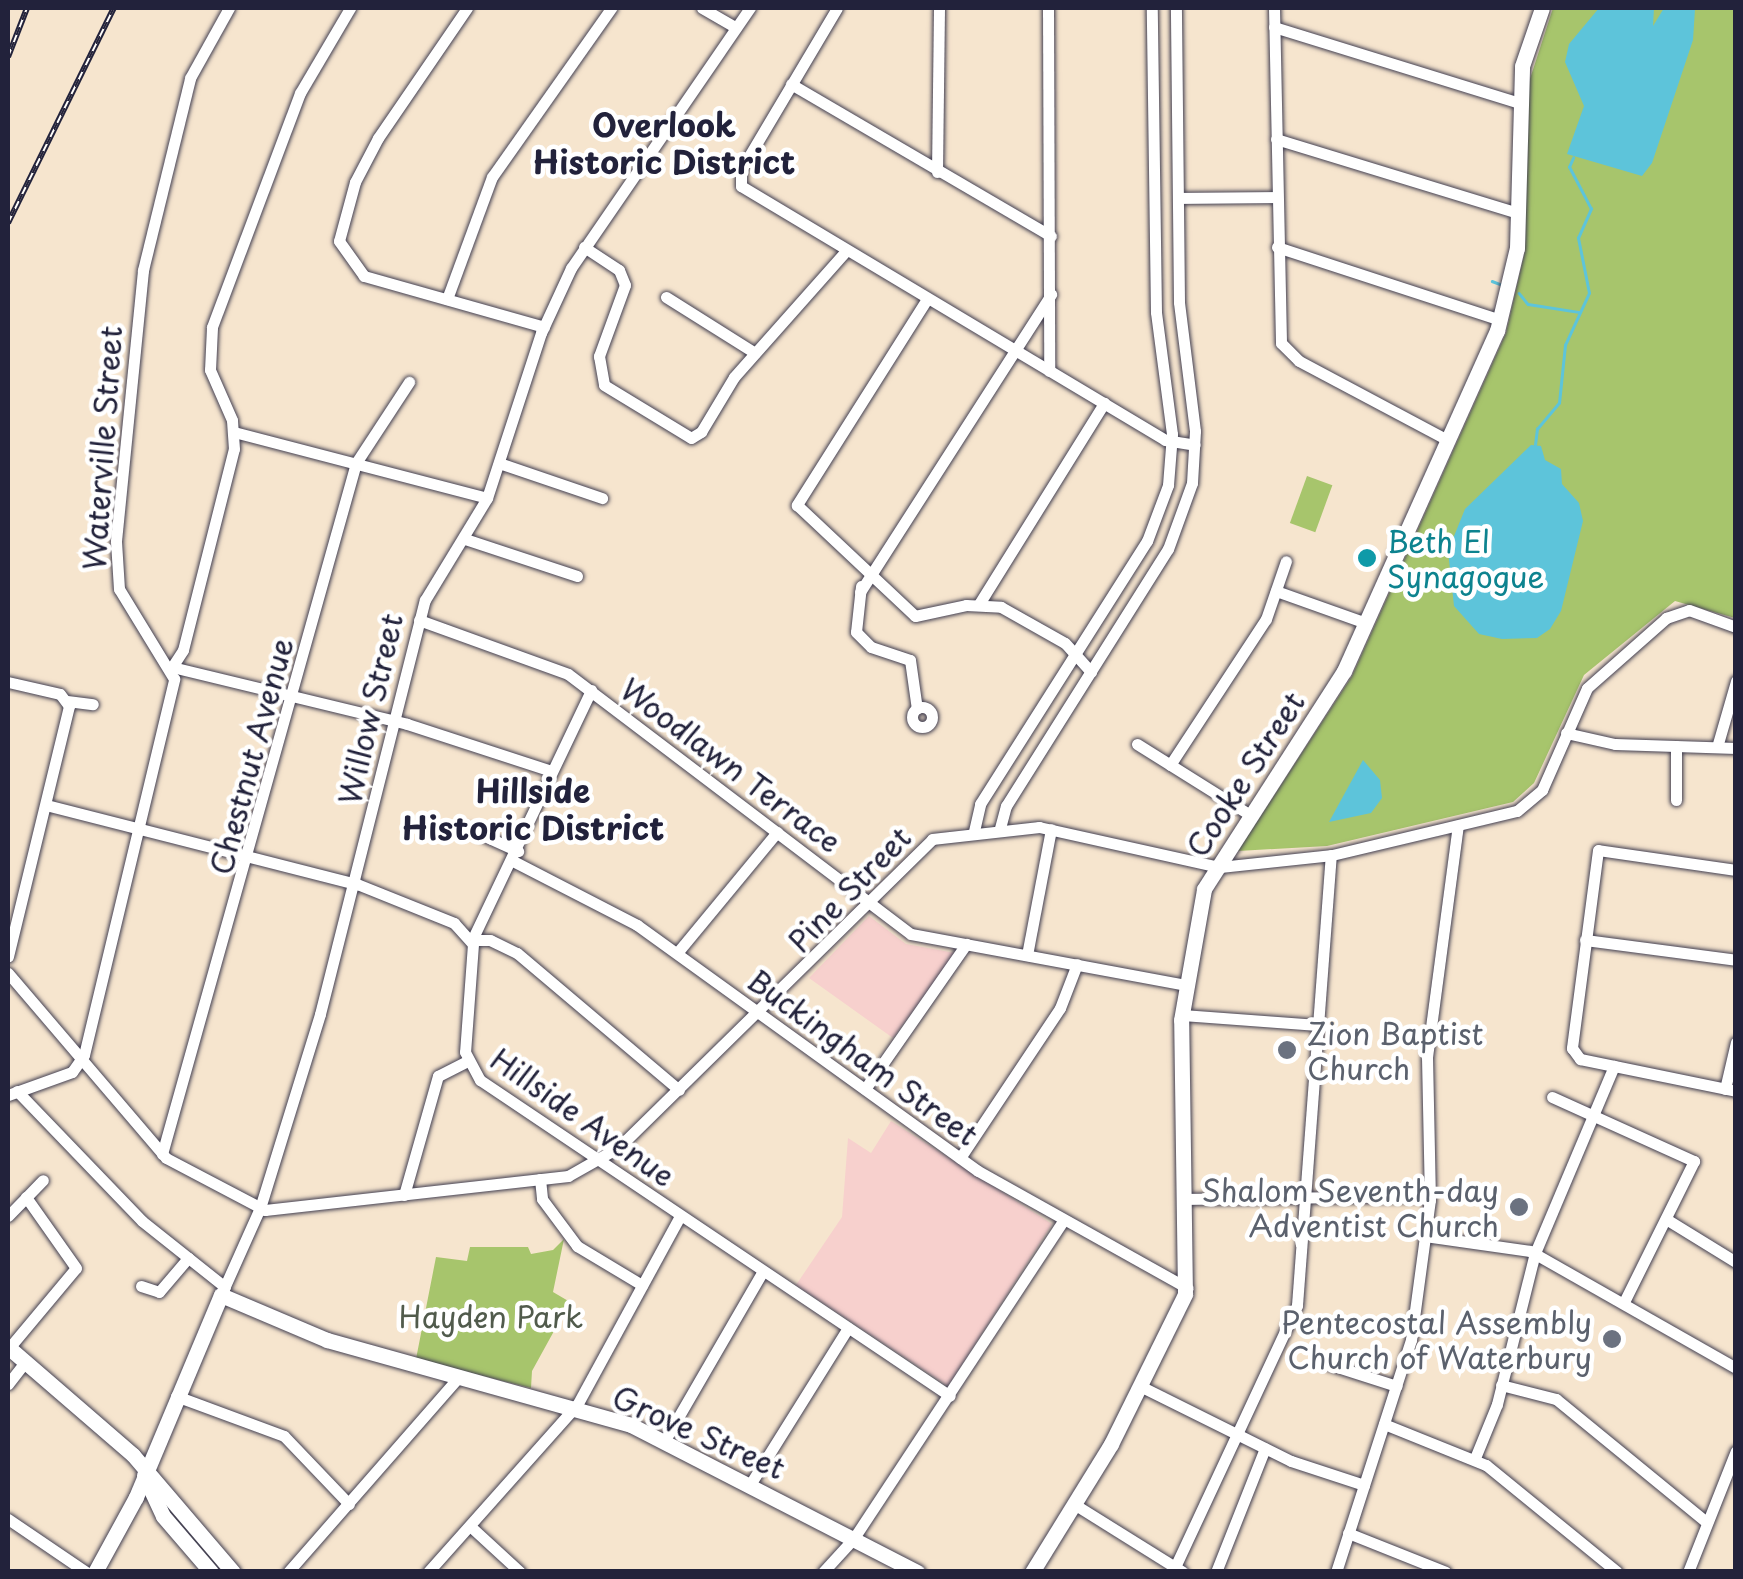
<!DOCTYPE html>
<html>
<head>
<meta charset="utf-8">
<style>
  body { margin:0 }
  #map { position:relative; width:1743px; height:1579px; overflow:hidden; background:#f6e5ce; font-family:"Playpen Sans",sans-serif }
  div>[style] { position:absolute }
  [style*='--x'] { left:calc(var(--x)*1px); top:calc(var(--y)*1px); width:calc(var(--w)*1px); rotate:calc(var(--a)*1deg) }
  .built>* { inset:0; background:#f7d0cd }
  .green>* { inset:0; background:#a7c56c; transform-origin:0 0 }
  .water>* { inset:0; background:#5dc4da }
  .stream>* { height:2.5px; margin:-1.25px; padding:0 1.25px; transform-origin:1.25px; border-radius:1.25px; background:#5dc4da }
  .roads { filter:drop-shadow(0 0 2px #423f51) drop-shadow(0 0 2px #423f51) }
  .minor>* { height:11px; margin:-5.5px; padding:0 5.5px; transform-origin:5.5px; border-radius:5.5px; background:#fff }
  .minor>.ring { margin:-5.5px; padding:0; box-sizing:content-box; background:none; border:11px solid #fff; border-radius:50% }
  .major>* { height:15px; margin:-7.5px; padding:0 7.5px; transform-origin:7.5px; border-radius:7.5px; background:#fff }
  .rail>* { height:6px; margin-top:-3px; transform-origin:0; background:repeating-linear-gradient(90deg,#fff 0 8px,#22223b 0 16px); box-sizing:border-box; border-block:2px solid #22223b }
  .dots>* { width:28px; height:28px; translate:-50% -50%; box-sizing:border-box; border:5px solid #fff; border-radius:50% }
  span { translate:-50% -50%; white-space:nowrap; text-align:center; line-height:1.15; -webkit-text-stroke:9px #fff; paint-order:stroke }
  .street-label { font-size:30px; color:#22223b }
  .culture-label { font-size:30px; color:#0d838f }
  .left { translate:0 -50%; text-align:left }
  .worship-label { font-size:30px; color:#5b616d }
  .right { translate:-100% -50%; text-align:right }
  .park-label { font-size:30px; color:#515b4c }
  .neighbourhood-label { font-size:32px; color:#22223b; font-weight:700 }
  .frame { position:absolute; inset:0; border:10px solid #22223b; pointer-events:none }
</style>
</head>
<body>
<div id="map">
  <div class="built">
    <i style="clip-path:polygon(869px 916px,906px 944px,955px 953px,893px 1038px,809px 978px)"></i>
    <i style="clip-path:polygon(891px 1121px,1052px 1224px,948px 1386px,796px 1285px,842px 1217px,848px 1138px,871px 1153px)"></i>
  </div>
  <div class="green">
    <i style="clip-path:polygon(1553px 8px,1735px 8px,1735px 618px,1675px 601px,1584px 675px,1534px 783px,1513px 802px,1327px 846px,1238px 851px,1352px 676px,1506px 333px,1525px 251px,1527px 88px)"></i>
    <i style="left:1307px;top:476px;width:27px;height:50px;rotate:20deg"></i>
    <i style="clip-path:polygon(564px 1239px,553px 1292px,570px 1302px,532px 1371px,531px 1388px,416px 1359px,436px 1257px,467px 1261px,470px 1247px,528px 1247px,531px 1254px,553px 1250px)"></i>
  </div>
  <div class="water">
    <i style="clip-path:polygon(1599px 8px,1654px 8px,1653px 26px,1664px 8px,1695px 9px,1693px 40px,1652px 163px,1642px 176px,1567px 154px,1584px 106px,1565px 62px,1569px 44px)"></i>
    <i style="clip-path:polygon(1531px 445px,1541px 446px,1545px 460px,1561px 469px,1562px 484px,1579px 503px,1583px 521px,1561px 611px,1550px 629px,1537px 638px,1502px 639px,1479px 634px,1454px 606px,1448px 551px,1465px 509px)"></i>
    <i style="clip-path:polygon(1363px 760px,1380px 780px,1382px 798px,1371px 813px,1329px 822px)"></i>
  </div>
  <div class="stream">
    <i style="--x:1492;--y:281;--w:9;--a:21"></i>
    <i style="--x:1519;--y:293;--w:14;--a:51"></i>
    <i style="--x:1528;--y:304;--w:52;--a:8.9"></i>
    <i style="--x:1535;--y:445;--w:16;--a:-83"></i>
    <i style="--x:1537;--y:429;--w:34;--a:-50"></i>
    <i style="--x:1559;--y:403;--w:58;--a:-84.1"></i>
    <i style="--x:1565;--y:345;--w:57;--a:-65.2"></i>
    <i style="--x:1589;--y:293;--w:56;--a:-101.3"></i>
    <i style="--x:1578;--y:238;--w:32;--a:-66"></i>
    <i style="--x:1591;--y:209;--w:47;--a:-117.6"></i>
    <i style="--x:1569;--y:167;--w:10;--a:-66"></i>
  </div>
  <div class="roads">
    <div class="minor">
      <i style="--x:467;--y:8;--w:158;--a:124.4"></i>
      <i style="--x:378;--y:138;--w:50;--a:117.6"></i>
      <i style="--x:355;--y:182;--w:61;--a:105.2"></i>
      <i style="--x:339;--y:241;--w:43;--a:54.5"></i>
      <i style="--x:364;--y:276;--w:187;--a:15.8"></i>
      <i style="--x:702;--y:8;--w:39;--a:30"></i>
      <i style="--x:837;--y:8;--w:188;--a:120.7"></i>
      <i style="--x:741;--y:170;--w:16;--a:90"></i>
      <i style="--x:741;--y:186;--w:494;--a:30.9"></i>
      <i style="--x:1165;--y:440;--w:30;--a:9"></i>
      <i style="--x:1048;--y:8;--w:363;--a:89.8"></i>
      <i style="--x:1274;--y:8;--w:335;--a:88.8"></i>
      <i style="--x:1281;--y:343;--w:25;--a:45"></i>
      <i style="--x:1299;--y:361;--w:166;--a:28"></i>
      <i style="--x:1274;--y:27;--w:257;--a:17.2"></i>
      <i style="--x:791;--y:84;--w:301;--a:30.3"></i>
      <i style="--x:1276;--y:139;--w:253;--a:17"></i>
      <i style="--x:937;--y:172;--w:164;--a:-89.3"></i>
      <i style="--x:1178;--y:198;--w:98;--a:-0.6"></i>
      <i style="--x:584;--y:247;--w:42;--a:33.3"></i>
      <i style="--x:619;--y:270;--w:16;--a:68"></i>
      <i style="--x:625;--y:285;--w:76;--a:110.1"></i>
      <i style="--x:599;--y:356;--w:29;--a:80"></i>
      <i style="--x:604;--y:385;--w:102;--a:31.3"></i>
      <i style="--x:691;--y:438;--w:12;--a:-31"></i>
      <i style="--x:701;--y:432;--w:64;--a:-59"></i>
      <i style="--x:734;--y:377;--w:169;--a:-48.4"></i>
      <i style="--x:1277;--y:247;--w:236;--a:18.1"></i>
      <i style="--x:666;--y:297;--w:105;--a:32.2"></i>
      <i style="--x:447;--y:299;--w:130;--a:-69.8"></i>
      <i style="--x:492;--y:177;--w:207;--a:-54.8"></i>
      <i style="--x:927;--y:299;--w:244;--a:122.3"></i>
      <i style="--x:797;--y:505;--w:162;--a:43.2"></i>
      <i style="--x:915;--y:616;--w:52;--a:-12.2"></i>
      <i style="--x:966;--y:605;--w:35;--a:3"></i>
      <i style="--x:1001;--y:607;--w:73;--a:29.4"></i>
      <i style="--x:1065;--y:643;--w:39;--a:48"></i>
      <i style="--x:234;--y:432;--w:261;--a:14.6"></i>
      <i style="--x:499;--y:463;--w:109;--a:18.8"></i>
      <i style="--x:465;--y:539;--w:118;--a:18.3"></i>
      <i style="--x:861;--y:586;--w:46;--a:96.2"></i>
      <i style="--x:856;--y:632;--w:21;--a:45"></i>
      <i style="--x:871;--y:647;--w:41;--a:18.4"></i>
      <i style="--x:910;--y:660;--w:49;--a:81.9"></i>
      <i style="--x:1276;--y:591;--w:96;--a:19.6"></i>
      <i style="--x:860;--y:592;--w:354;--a:-57.3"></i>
      <i style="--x:979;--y:604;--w:237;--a:-58.1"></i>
      <i style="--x:419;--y:620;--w:158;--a:19.9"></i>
      <i style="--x:568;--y:674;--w:430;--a:37.2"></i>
      <i style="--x:911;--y:934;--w:279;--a:10.5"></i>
      <i style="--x:172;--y:667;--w:20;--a:-57"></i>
      <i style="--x:183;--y:650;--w:207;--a:-75.8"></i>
      <i style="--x:234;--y:449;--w:29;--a:-94"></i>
      <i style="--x:232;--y:420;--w:55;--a:-113.7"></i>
      <i style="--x:210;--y:370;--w:43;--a:-87.3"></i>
      <i style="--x:212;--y:327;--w:250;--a:-69.4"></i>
      <i style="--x:300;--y:93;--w:99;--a:-59.5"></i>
      <i style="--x:172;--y:667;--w:242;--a:13.6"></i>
      <i style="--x:407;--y:724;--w:152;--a:18"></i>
      <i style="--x:8;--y:682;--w:53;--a:13"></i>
      <i style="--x:60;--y:694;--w:15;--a:53"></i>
      <i style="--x:69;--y:706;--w:258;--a:103.7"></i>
      <i style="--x:67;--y:701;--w:26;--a:7"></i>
      <i class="ring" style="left:912px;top:707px;width:9px;height:9px"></i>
      <i style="--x:1566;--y:733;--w:50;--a:12.7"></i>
      <i style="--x:1615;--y:744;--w:121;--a:1.9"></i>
      <i style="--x:1137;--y:744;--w:133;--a:32.1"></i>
      <i style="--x:1717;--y:747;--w:69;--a:-73.9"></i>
      <i style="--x:1170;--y:765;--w:175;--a:-56.7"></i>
      <i style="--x:1266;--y:619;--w:61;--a:-71"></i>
      <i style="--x:1676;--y:800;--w:54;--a:-90"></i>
      <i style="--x:46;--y:805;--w:321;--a:14.3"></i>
      <i style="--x:357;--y:884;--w:105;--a:21.9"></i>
      <i style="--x:454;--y:923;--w:28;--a:48"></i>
      <i style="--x:473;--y:944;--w:108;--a:94.2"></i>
      <i style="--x:465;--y:1052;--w:32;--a:62"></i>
      <i style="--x:480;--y:1080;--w:566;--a:33.91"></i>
      <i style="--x:1000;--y:828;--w:23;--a:-75"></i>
      <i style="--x:1006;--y:806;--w:304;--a:-57.8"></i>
      <i style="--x:1168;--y:549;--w:70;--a:-70"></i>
      <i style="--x:1192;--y:483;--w:52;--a:-86.7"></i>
      <i style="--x:1195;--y:431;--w:130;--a:-97.1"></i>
      <i style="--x:1179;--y:302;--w:294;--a:-90.6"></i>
      <i style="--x:469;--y:829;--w:54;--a:24.2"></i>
      <i style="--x:974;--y:831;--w:28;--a:-77"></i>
      <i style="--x:980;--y:804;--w:312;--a:-57.6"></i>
      <i style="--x:1147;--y:541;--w:60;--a:-69.4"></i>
      <i style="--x:1168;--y:485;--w:51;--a:-85.5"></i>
      <i style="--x:1172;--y:434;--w:123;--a:-97.5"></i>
      <i style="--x:1156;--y:312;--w:304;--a:-90.8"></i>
      <i style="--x:513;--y:861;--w:140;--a:27.3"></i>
      <i style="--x:637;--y:925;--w:420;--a:35.8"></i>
      <i style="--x:978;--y:1171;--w:240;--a:29.2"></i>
      <i style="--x:1736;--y:870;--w:139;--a:-171.8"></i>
      <i style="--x:1598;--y:850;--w:200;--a:97.5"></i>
      <i style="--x:1572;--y:1048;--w:14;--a:54"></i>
      <i style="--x:1580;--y:1059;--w:159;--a:11.6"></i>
      <i style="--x:472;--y:940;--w:277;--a:-64.5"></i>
      <i style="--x:472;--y:940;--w:18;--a:0"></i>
      <i style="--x:490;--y:940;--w:30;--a:26"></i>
      <i style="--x:517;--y:953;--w:212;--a:40.2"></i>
      <i style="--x:1585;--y:940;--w:152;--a:7.5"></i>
      <i style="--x:677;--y:953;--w:157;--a:-50.4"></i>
      <i style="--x:1027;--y:955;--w:128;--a:-79.2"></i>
      <i style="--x:8;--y:973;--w:243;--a:49.5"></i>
      <i style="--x:166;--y:1158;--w:112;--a:27.7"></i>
      <i style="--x:265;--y:1210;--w:305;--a:-6.4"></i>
      <i style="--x:568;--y:1176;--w:59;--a:-29.6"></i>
      <i style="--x:619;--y:1147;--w:439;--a:-44.5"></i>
      <i style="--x:932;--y:839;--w:108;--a:-6.4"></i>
      <i style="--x:1039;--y:827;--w:185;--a:12.5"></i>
      <i style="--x:1220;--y:867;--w:113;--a:-6.1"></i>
      <i style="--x:1332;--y:855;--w:190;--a:-13.4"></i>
      <i style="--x:1517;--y:811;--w:33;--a:-40"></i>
      <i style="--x:1542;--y:790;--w:111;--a:-66.2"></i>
      <i style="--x:1587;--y:688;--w:106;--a:-41.5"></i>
      <i style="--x:1666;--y:618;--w:24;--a:-19"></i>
      <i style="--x:1689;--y:610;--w:50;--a:19.9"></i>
      <i style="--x:1181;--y:1015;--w:135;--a:4.2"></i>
      <i style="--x:865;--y:1089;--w:177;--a:-55.1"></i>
      <i style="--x:1725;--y:1089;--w:48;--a:-76.8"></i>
      <i style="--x:17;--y:1091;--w:180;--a:46.1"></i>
      <i style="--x:142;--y:1221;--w:106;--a:38.5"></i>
      <i style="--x:8;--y:1095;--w:68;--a:-19.8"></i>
      <i style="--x:72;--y:1072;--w:21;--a:-55"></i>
      <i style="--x:84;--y:1055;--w:387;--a:-76.5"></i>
      <i style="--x:174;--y:679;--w:105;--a:-121.4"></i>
      <i style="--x:119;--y:589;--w:48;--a:-93.6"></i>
      <i style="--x:116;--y:541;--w:272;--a:-84.3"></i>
      <i style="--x:143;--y:270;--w:198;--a:-76.2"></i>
      <i style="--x:190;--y:78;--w:80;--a:-60.9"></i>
      <i style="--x:1552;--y:1097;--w:156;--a:24.3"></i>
      <i style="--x:1694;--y:1161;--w:157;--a:116.4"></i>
      <i style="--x:162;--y:1154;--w:718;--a:-74.32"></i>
      <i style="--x:356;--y:463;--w:97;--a:-56.8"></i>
      <i style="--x:960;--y:1158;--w:180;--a:-56.3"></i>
      <i style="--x:1060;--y:1008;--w:47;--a:-68.9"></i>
      <i style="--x:540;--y:1179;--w:20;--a:84"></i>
      <i style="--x:542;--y:1199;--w:59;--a:53.3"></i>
      <i style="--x:577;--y:1246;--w:76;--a:31"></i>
      <i style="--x:404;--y:1195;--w:124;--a:-74.1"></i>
      <i style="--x:438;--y:1076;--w:33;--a:-27"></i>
      <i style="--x:1185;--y:1199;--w:245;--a:-0.7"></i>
      <i style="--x:8;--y:1216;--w:50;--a:-45.8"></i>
      <i style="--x:1666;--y:1219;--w:82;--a:31.6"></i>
      <i style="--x:1425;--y:1236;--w:106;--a:8.1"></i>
      <i style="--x:1530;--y:1251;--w:237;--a:29.6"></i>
      <i style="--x:141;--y:1286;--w:19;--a:18"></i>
      <i style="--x:159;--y:1292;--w:45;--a:-49.5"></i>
      <i style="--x:221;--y:1295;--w:95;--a:-65.9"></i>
      <i style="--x:260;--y:1208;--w:203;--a:-72.8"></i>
      <i style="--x:320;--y:1014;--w:427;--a:-75.8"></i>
      <i style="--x:425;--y:600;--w:119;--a:-58.7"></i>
      <i style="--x:487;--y:498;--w:174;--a:-71.9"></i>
      <i style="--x:541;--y:333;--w:72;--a:-65.2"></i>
      <i style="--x:571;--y:268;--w:316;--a:-55.5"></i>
      <i style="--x:9;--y:1348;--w:104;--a:-50.1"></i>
      <i style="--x:76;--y:1268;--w:87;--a:-125.2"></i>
      <i style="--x:1328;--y:1364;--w:72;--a:17.7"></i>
      <i style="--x:8;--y:1384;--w:28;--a:-52"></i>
      <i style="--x:1501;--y:1385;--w:57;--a:14.3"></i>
      <i style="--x:1556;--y:1399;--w:193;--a:39.3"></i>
      <i style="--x:1142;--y:1387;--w:166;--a:26.4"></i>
      <i style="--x:1291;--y:1461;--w:77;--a:18.2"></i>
      <i style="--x:176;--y:1396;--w:115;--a:20.3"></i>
      <i style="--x:284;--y:1436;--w:94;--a:46.3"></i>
      <i style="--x:1384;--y:1424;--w:110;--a:21.9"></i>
      <i style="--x:1486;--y:1465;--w:169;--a:39.2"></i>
      <i style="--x:665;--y:1440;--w:195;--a:-59.9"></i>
      <i style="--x:1475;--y:1458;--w:58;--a:-67.8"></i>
      <i style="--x:1497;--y:1404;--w:156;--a:-75.9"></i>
      <i style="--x:1535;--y:1253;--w:203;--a:-67.1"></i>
      <i style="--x:751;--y:1483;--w:183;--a:-58"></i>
      <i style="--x:1074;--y:1504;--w:128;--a:32"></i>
      <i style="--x:8;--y:1519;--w:94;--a:34.2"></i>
      <i style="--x:470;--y:1526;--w:68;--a:42.6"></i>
      <i style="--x:1348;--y:1533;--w:105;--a:21.7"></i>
      <i style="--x:1175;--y:1567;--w:289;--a:-65"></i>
      <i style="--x:1297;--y:1305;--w:451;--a:-85.7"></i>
      <i style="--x:288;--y:1572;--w:257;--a:-48.8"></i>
      <i style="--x:428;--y:1572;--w:224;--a:-48.3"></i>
      <i style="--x:577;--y:1405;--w:215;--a:-61.4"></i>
      <i style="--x:823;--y:1572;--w:46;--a:-47.6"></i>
      <i style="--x:854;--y:1538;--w:381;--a:-56.6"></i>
      <i style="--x:1216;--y:1572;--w:133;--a:-68.4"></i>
      <i style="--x:1336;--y:1572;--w:244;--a:-72.1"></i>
      <i style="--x:1411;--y:1340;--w:141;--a:-82.3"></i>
      <i style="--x:1430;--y:1200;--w:143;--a:-91.2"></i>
      <i style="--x:1427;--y:1057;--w:233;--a:-82.4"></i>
      <i style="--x:1688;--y:1572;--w:130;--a:-68.4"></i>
    </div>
    <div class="major">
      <i style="--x:8;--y:1347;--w:165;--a:40.8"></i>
      <i style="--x:133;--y:1455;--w:154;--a:49.5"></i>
      <i style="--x:144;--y:1475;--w:45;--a:65.1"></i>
      <i style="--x:163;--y:1516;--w:74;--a:49.4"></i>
      <i style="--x:95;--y:1572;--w:85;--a:-61.3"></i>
      <i style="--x:136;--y:1497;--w:219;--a:-67.2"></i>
      <i style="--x:221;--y:1295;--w:115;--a:23"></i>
      <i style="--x:327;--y:1340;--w:316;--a:15.6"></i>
      <i style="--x:631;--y:1425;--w:322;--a:27.2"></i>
      <i style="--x:1032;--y:1572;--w:150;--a:-58.3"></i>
      <i style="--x:1111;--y:1444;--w:167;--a:-63.7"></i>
      <i style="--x:1185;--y:1294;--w:274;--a:-90.8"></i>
      <i style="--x:1181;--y:1020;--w:133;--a:-80"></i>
      <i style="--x:1204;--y:889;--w:259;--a:-57.3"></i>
      <i style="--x:1344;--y:671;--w:373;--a:-65.8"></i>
      <i style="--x:1497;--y:331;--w:85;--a:-76.5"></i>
      <i style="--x:1517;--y:248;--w:182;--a:-88.4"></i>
      <i style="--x:1522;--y:66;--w:61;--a:-71"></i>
    </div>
  </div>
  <div class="rail">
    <i style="--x:8;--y:57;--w:53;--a:-68.8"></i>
    <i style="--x:8;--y:223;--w:240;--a:-63.8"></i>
  </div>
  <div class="dots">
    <i style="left:1367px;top:558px;background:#0f9aa8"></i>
    <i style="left:1287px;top:1050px;background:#6b7280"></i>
    <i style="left:1519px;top:1207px;background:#6b7280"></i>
    <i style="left:1612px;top:1339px;background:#6b7280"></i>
  </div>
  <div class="street-label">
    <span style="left:102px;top:448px;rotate:-86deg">Waterville Street</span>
    <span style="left:370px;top:709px;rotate:-77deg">Willow Street</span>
    <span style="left:251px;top:756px;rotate:-75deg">Chestnut Avenue</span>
    <span style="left:731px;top:765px;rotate:37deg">Woodlawn Terrace</span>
    <span style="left:1245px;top:774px;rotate:-57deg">Cooke Street</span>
    <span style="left:849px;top:889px;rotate:-46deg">Pine Street</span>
    <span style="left:863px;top:1057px;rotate:36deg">Buckingham Street</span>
    <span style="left:583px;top:1117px;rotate:35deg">Hillside Avenue</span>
    <span style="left:699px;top:1432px;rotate:24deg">Grove Street</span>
  </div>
  <div class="culture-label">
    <span class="left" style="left:1387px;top:558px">Beth El<br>Synagogue</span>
  </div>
  <div class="worship-label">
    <span class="left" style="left:1307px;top:1050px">Zion Baptist<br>Church</span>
    <span class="right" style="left:1499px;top:1207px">Shalom Seventh-day<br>Adventist Church</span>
    <span class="right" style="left:1592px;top:1339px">Pentecostal Assembly<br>Church of Waterbury</span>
  </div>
  <div class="park-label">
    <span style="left:491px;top:1316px">Hayden Park</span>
  </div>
  <div class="neighbourhood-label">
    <span style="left:664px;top:143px">Overlook<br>Historic District</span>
    <span style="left:533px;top:809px">Hillside<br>Historic District</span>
  </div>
  <div class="frame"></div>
</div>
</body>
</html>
